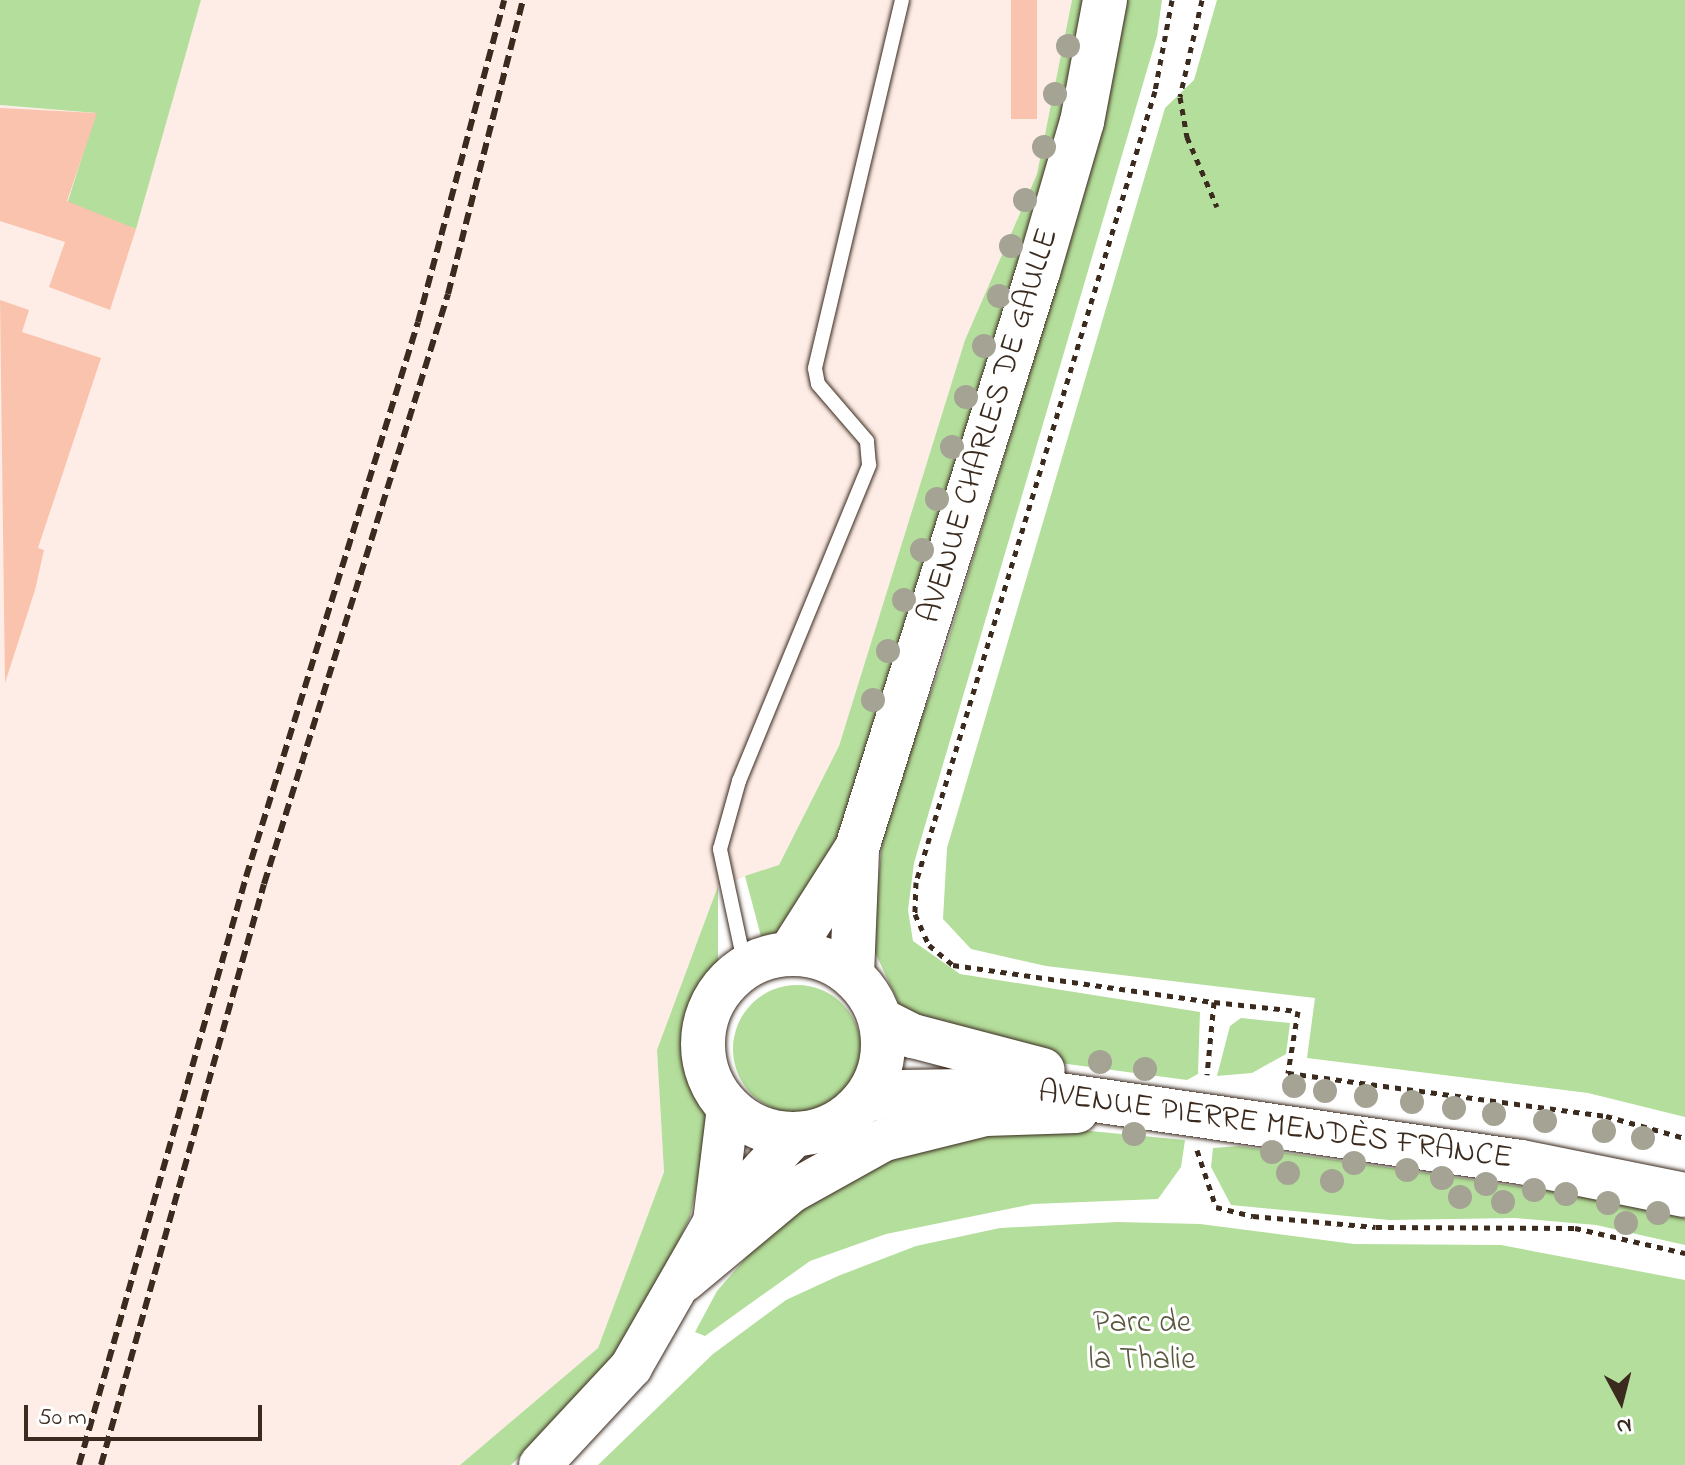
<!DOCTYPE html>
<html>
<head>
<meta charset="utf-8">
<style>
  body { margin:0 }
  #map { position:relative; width:1685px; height:1465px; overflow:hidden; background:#fff; font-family:"Indie Flower",sans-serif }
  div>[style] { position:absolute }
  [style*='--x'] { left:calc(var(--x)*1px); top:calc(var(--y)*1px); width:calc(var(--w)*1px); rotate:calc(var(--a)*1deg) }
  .built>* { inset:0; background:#feede6 }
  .green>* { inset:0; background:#b4de9b }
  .round { border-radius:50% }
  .building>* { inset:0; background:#fac3ad; transform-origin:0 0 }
  .path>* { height:5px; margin-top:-2.5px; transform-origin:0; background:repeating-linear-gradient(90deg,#3b2a1e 0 6px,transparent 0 12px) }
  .roads { filter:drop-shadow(0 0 2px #3b2a1e) drop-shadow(0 0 2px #3b2a1e) }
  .service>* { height:14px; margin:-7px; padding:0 7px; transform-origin:7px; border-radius:7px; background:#fff }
  .secondary>* { height:42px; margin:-21px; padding:0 21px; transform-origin:21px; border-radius:21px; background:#fff }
  .primary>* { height:44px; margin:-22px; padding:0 22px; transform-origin:22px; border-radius:22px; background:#fff }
  .primary>.ring { margin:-22px; padding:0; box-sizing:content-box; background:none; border:44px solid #fff; border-radius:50% }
  .rail>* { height:6px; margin-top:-3px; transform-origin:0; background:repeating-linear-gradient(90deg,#3b2a1e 0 12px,transparent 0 18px) }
  .trees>* { width:24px; height:24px; margin:-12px; border-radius:50%; background:#a4a394 }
  span { translate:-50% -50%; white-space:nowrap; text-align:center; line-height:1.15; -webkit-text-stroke:6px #fff; paint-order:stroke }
  .street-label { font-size:32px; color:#3b2a1e }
  .park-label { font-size:32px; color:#59573d }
  .north { position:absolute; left:1581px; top:1361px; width:80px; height:80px; -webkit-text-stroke:6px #fff; paint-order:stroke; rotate:173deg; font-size:22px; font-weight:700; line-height:32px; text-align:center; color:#3b2a1e }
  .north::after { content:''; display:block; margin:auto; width:28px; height:36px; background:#3b2a1e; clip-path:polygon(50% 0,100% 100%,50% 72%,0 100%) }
  .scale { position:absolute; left:24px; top:1405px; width:238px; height:36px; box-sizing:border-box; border:4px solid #3b2a1e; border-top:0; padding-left:10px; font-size:24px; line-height:28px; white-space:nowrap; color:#3b2a1e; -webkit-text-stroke:6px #fff; paint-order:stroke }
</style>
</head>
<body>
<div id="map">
  <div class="built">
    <i style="clip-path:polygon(201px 0,1072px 0,1037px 174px,965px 340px,839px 746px,779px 865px,718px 886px,657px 1050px,664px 1172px,598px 1348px,460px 1465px,0 1465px,0 105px,97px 113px,67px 203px,135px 229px)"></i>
  </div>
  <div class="green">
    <i style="clip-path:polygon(0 0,201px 0,136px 229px,67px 204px,96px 113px,0 105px)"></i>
    <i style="clip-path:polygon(1072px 0,1091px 0,1060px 133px,837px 852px,783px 933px,763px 944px,745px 876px,779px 865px,839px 746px,965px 340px,1037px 174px)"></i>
    <i style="clip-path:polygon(1127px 0,1162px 0,1157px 36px,914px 863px,908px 910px,913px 941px,960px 974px,1200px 1012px,1198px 1074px,1187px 1080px,1030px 1059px,902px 1010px,872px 946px,884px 823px,942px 661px,1091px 169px)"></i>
    <i style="clip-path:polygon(1217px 0,1685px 0,1685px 1117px,1588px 1093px,1307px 1058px,1315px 998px,1046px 966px,971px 949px,943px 919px,947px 848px,1165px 108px,1194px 80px)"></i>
    <i style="clip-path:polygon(718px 886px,718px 974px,685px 1043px,709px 1130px,690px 1217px,642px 1321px,578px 1401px,511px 1465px,460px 1465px,598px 1348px,664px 1172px,657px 1050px)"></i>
    <i class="round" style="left:733px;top:985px;width:128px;height:128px"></i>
    <i style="clip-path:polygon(1241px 1018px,1290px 1023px,1286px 1054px,1252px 1073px,1217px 1076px,1230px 1026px)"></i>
    <i style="clip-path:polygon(1027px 1125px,1185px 1140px,1181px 1167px,1158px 1199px,1033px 1204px,886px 1234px,810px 1261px,705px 1336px,695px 1332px,717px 1291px,784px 1214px,900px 1146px)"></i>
    <i style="clip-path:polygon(1239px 1146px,1622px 1201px,1685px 1218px,1685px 1245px,1596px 1225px,1515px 1218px,1389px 1220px,1231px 1205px,1211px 1167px,1213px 1148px)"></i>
    <i style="clip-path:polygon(1117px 1222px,1200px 1224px,1354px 1244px,1501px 1245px,1685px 1280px,1685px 1465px,598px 1465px,713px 1354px,786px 1300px,838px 1276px,916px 1246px,1000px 1228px)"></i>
  </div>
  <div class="building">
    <i style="left:1011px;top:0;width:26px;height:119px"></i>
    <i style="clip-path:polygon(0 108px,97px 113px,67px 201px,136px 229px,110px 310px,49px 287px,65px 242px,0 221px)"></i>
    <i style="clip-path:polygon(0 300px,29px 310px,22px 332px,101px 358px,38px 548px,44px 550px,35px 590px,5px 683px)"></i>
  </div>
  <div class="path">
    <i style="--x:1172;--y:0;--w:93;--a:100.6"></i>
    <i style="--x:1155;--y:91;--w:826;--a:106.81"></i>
    <i style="--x:916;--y:882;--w:32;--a:92"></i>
    <i style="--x:915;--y:914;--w:34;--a:66"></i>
    <i style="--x:929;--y:945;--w:31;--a:40"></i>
    <i style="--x:953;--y:965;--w:264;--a:8.1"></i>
    <i style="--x:1214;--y:1002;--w:73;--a:95.5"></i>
    <i style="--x:1202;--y:0;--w:99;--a:102.8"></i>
    <i style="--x:1180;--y:97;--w:41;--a:80.1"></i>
    <i style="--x:1187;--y:137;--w:76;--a:66.8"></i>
    <i style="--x:1214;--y:1002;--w:84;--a:6.1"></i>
    <i style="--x:1298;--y:1011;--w:63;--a:99.2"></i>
    <i style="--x:1288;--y:1073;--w:321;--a:7.7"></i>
    <i style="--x:1606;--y:1116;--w:82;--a:15.6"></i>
    <i style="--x:1197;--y:1150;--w:60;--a:71.6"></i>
    <i style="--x:1216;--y:1207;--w:38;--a:14"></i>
    <i style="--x:1253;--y:1216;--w:123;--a:5.1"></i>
    <i style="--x:1376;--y:1227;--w:199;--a:0.3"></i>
    <i style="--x:1575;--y:1228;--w:113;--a:12.8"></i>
  </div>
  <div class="roads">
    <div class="service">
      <i style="--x:745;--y:966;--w:120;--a:-102.1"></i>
      <i style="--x:720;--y:849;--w:71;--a:-74.4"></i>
      <i style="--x:739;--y:781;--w:342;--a:-67.6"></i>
      <i style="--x:869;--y:465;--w:24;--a:-95"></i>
      <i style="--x:867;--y:441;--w:75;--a:-130.7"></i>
      <i style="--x:818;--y:384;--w:16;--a:-101"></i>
      <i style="--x:815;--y:368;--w:378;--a:-76.7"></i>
    </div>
    <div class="secondary">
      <i style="--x:714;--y:1222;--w:115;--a:-83"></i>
      <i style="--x:684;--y:1281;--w:139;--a:-39.8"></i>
      <i style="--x:791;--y:1192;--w:107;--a:-29.2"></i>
      <i style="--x:884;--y:1140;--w:105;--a:-13.8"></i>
      <i style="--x:986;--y:1115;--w:91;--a:-1.9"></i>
      <i style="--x:540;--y:1465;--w:134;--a:-47.1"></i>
      <i style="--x:631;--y:1367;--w:167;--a:-60.2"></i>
      <i style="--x:714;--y:1222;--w:120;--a:-47"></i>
    </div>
    <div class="primary">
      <i style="--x:790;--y:953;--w:125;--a:-57.5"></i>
      <i style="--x:857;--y:848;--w:604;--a:-72.56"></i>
      <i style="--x:1038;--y:272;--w:156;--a:-73.7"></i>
      <i style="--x:1082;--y:122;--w:124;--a:-79.3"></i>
      <i class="ring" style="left:703px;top:954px;width:136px;height:136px"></i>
      <i style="--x:852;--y:975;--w:126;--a:-87.7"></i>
      <i style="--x:881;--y:1020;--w:36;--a:27"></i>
      <i style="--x:913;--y:1036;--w:134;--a:14.7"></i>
      <i style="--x:863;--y:1101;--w:40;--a:-13"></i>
      <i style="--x:902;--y:1092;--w:124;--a:-0.9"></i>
      <i style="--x:1026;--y:1090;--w:500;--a:8.28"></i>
      <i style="--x:1521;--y:1162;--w:167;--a:11.4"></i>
    </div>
  </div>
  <div class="rail">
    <i style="--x:79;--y:1465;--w:611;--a:-74.14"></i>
    <i style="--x:246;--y:877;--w:581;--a:-72.78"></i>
    <i style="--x:418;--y:322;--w:333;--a:-75"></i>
    <i style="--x:101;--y:1465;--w:603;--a:-74.33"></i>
    <i style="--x:264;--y:884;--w:618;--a:-72.68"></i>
    <i style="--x:448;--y:294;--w:303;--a:-75.7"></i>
  </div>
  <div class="trees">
    <i style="left:1068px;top:46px"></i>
    <i style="left:1055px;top:94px"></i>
    <i style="left:1044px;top:147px"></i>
    <i style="left:1025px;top:200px"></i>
    <i style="left:1011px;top:246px"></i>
    <i style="left:999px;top:296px"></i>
    <i style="left:984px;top:346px"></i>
    <i style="left:966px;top:397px"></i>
    <i style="left:952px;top:447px"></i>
    <i style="left:937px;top:499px"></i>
    <i style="left:922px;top:550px"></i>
    <i style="left:904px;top:600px"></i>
    <i style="left:888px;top:651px"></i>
    <i style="left:873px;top:700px"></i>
    <i style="left:1100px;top:1062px"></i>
    <i style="left:1145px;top:1069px"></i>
    <i style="left:1294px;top:1086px"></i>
    <i style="left:1325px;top:1091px"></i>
    <i style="left:1366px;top:1096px"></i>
    <i style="left:1412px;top:1102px"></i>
    <i style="left:1454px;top:1108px"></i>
    <i style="left:1494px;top:1114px"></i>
    <i style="left:1545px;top:1121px"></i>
    <i style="left:1604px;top:1131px"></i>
    <i style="left:1134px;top:1134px"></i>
    <i style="left:1643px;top:1138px"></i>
    <i style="left:1272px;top:1152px"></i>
    <i style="left:1354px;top:1163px"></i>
    <i style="left:1407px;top:1170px"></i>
    <i style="left:1288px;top:1173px"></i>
    <i style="left:1442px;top:1178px"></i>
    <i style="left:1332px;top:1181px"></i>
    <i style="left:1486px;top:1184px"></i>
    <i style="left:1534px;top:1190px"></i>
    <i style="left:1566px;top:1194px"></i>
    <i style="left:1460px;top:1197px"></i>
    <i style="left:1503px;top:1202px"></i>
    <i style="left:1608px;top:1203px"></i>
    <i style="left:1658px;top:1213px"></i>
    <i style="left:1626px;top:1223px"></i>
  </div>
  <div class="street-label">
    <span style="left:990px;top:426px;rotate:-73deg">AVENUE CHARLES DE GAULLE</span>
    <span style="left:1275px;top:1127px;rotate:8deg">AVENUE PIERRE MENDÈS FRANCE</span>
  </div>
  <div class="park-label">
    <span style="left:1142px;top:1343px">Parc de<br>la Thalie</span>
  </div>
  <div class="north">N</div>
  <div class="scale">50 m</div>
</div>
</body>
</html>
